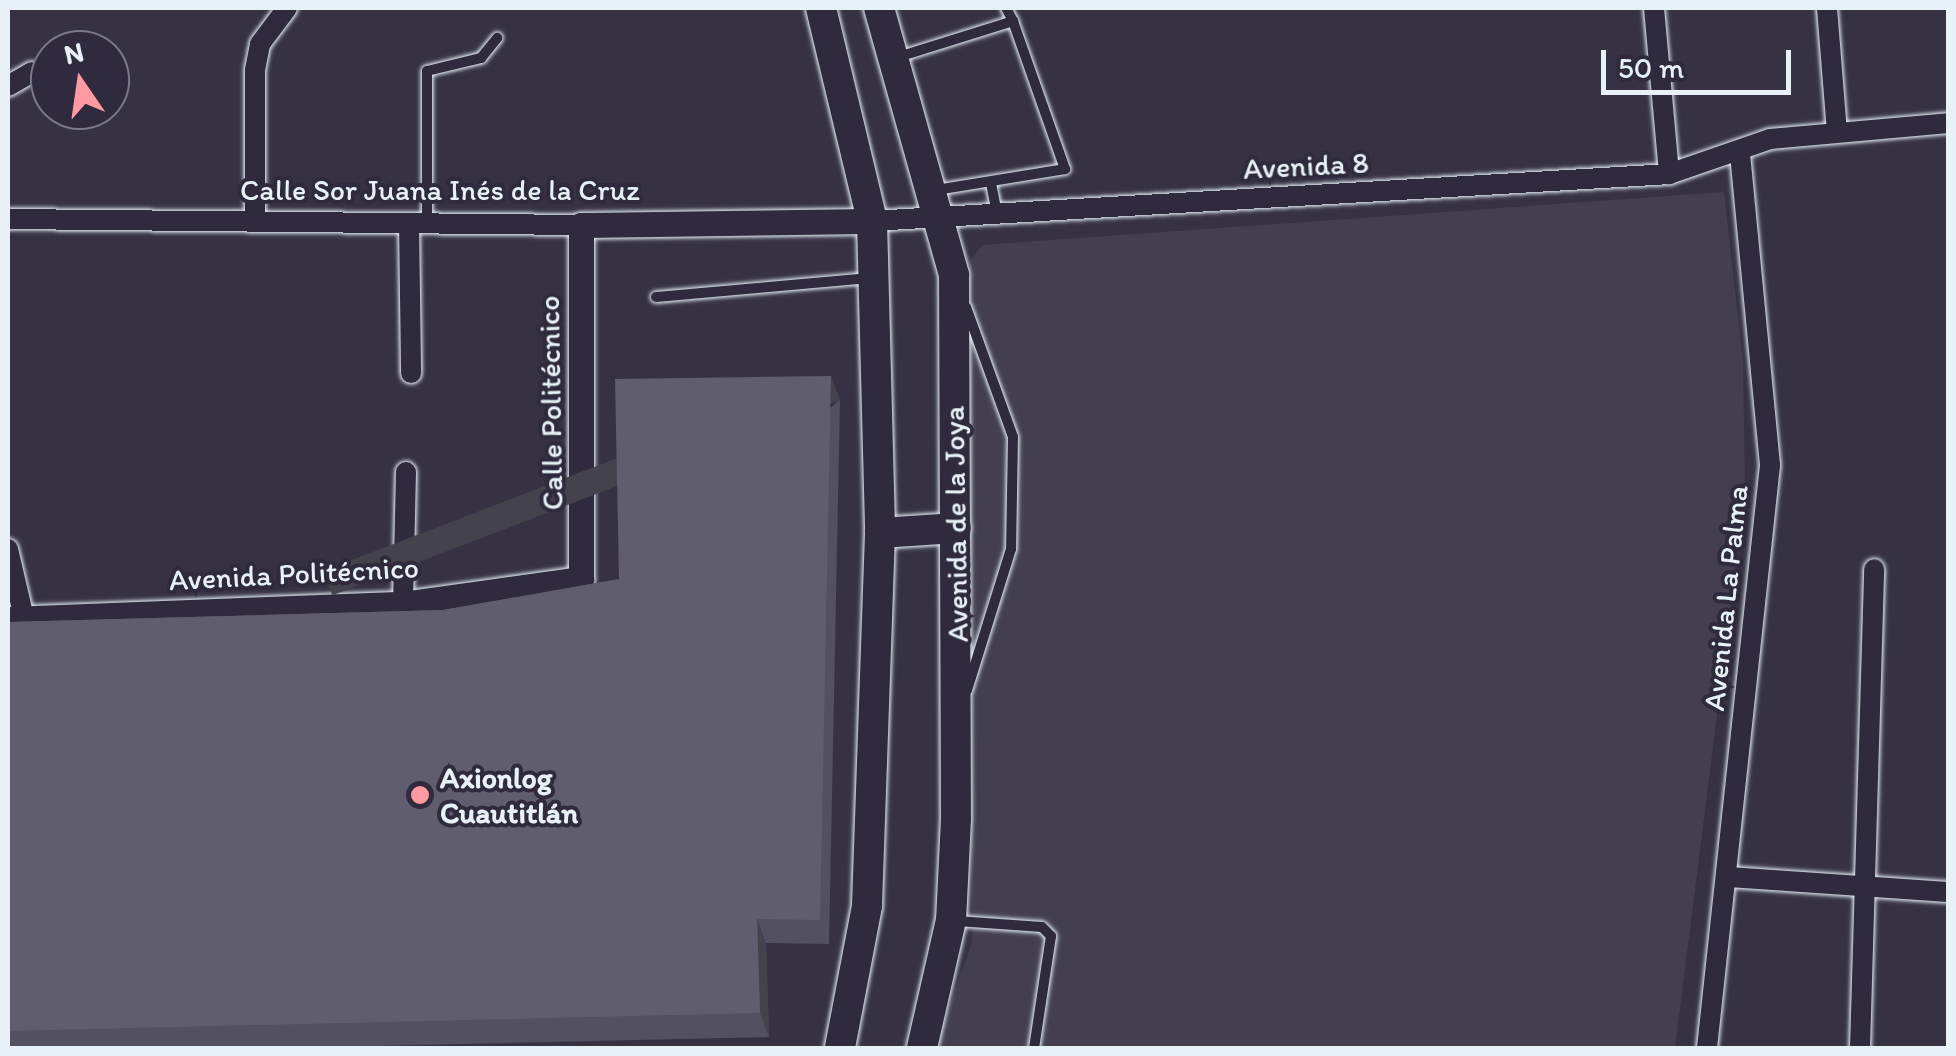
<!DOCTYPE html>
<html>
<head>
<meta charset="utf-8">
<style>
  body { margin:0 }
  #map { position:relative; width:1956px; height:1056px; overflow:hidden; background:#363244; font-family:Itim,sans-serif }
  div>[style] { position:absolute }
  [style*='--x'] { left:calc(var(--x)*1px); top:calc(var(--y)*1px); width:calc(var(--w)*1px); rotate:calc(var(--a)*1deg) }
  .built>* { inset:0; background:#433f51 }
  .roads { filter:drop-shadow(0 0 2px #e8f1f8) drop-shadow(0 0 2px #e8f1f8) }
  .service>* { height:10px; margin:-5px; padding:0 5px; transform-origin:5px; border-radius:5px; background:#2f2a3d }
  .minor>* { height:20px; margin:-10px; padding:0 10px; transform-origin:10px; border-radius:10px; background:#2f2a3d }
  .tertiary>* { height:25px; margin:-12.5px; padding:0 12.5px; transform-origin:12.5px; border-radius:12.5px; background:#2f2a3d }
  .secondary>* { height:30px; margin:-15px; padding:0 15px; transform-origin:15px; border-radius:15px; background:#2f2a3d }
  .wall>* { inset:0; background:#53515f }
  .shaded-wall>* { inset:0; background:#43424d; transform-origin:0 0 }
  .building>* { inset:0; background:#605e6e }
  .dots>* { width:28px; height:28px; translate:-50% -50%; box-sizing:border-box; border:5px solid #2f2a3d; border-radius:50% }
  span { translate:-50% -50%; white-space:nowrap; text-align:center; line-height:1.15; -webkit-text-stroke:8px #2f2a3d; paint-order:stroke }
  .street-label { font-size:30px; color:#e8f1f8 }
  .poi-label { font-size:30px; color:#e8f1f8; font-weight:700 }
  .left { translate:0 -50%; text-align:left }
  .frame { position:absolute; inset:0; border:10px solid #e8f1f8; pointer-events:none }
  .north { position:absolute; left:30px; top:30px; width:100px; height:100px; box-sizing:border-box; background:#2f2a3d; border:2px solid #797a88; border-radius:50%; rotate:347deg; font-size:28px; font-weight:700; line-height:40px; text-align:center; color:#e8f1f8 }
  .north::after { content:''; display:block; margin:auto; width:35px; height:45px; background:#ff9aa2; clip-path:polygon(50% 0,100% 100%,50% 72%,0 100%) }
  .scale { position:absolute; left:1601px; top:50px; width:190px; height:45px; box-sizing:border-box; border:5px solid #e8f1f8; border-top:0; padding-left:12px; font-size:30px; line-height:35px; white-space:nowrap; color:#e8f1f8; -webkit-text-stroke:8px #2f2a3d; paint-order:stroke }
</style>
</head>
<body>
<div id="map">
  <div class="built">
    <i style="clip-path:polygon(1724px 192px,1743px 363px,1745px 493px,1675px 1048px,935px 1048px,972px 942px,970px 261px,982px 245px)"></i>
  </div>
  <div class="roads">
    <div class="service">
      <i style="--x:895;--y:58;--w:124;--a:-17.4"></i>
      <i style="--x:1013;--y:21;--w:15;--a:-118"></i>
      <i style="--x:991;--y:183;--w:32;--a:79"></i>
      <i style="--x:936;--y:190;--w:131;--a:-9.2"></i>
      <i style="--x:1065;--y:169;--w:157;--a:-109.4"></i>
      <i style="--x:427;--y:223;--w:152;--a:-90"></i>
      <i style="--x:427;--y:71;--w:56;--a:-13.5"></i>
      <i style="--x:481;--y:58;--w:26;--a:-51"></i>
      <i style="--x:656;--y:297;--w:215;--a:-5.1"></i>
      <i style="--x:966;--y:307;--w:138;--a:70.1"></i>
      <i style="--x:1013;--y:437;--w:112;--a:91"></i>
      <i style="--x:1011;--y:549;--w:148;--a:107.3"></i>
      <i style="--x:957;--y:921;--w:85;--a:4"></i>
      <i style="--x:1042;--y:927;--w:13;--a:45"></i>
      <i style="--x:1051;--y:936;--w:113;--a:98.6"></i>
    </div>
    <div class="minor">
      <i style="--x:1654;--y:8;--w:167;--a:84.8"></i>
      <i style="--x:1827;--y:8;--w:123;--a:85.4"></i>
      <i style="--x:8;--y:86;--w:28;--a:-30"></i>
      <i style="--x:8;--y:219;--w:573;--a:0.6"></i>
      <i style="--x:255;--y:221;--w:151;--a:-90"></i>
      <i style="--x:255;--y:70;--w:26;--a:-79"></i>
      <i style="--x:260;--y:44;--w:45;--a:-53.1"></i>
      <i style="--x:872;--y:221;--w:798;--a:-3.37"></i>
      <i style="--x:1669;--y:174;--w:107;--a:-19.1"></i>
      <i style="--x:1770;--y:139;--w:179;--a:-5.1"></i>
      <i style="--x:409;--y:223;--w:150;--a:89.2"></i>
      <i style="--x:8;--y:549;--w:71;--a:76.9"></i>
      <i style="--x:403;--y:604;--w:132;--a:-88.7"></i>
      <i style="--x:1728;--y:877;--w:221;--a:3.9"></i>
      <i style="--x:1707;--y:1048;--w:586;--a:-83.83"></i>
      <i style="--x:1770;--y:465;--w:313;--a:-95.5"></i>
      <i style="--x:1860;--y:1048;--w:479;--a:-88.3"></i>
    </div>
    <div class="tertiary">
      <i style="--x:8;--y:619;--w:395;--a:-2.2"></i>
      <i style="--x:403;--y:604;--w:180;--a:-8"></i>
      <i style="--x:581;--y:579;--w:354;--a:-90"></i>
      <i style="--x:581;--y:225;--w:291;--a:-0.8"></i>
    </div>
    <div class="secondary">
      <i style="--x:821;--y:8;--w:219;--a:76.5"></i>
      <i style="--x:872;--y:221;--w:312;--a:88.5"></i>
      <i style="--x:880;--y:533;--w:373;--a:92"></i>
      <i style="--x:867;--y:906;--w:145;--a:100.8"></i>
      <i style="--x:879;--y:8;--w:277;--a:74.3"></i>
      <i style="--x:954;--y:275;--w:544;--a:89.79"></i>
      <i style="--x:956;--y:819;--w:101;--a:92.8"></i>
      <i style="--x:951;--y:920;--w:131;--a:102.8"></i>
      <i style="--x:880;--y:533;--w:76;--a:-3.8"></i>
    </div>
  </div>
  <div class="wall">
    <i style="clip-path:polygon(840px 400px,829px 944px,766px 943px,769px 1037px,291px 1048px,8px 1048px,8px 622px,443px 610px,619px 579px)"></i>
  </div>
  <div class="shaded-wall">
    <i style="left:831px;top:376px;width:26px;height:544px;rotate:69deg"></i>
    <i style="clip-path:polygon(757px 919px,766px 943px,769px 1037px,760px 1013px)"></i>
  </div>
  <div class="building">
    <i style="clip-path:polygon(831px 376px,820px 920px,757px 919px,760px 1013px,8px 1031px,8px 622px,443px 610px,619px 579px,615px 379px)"></i>
  </div>
  <div class="dots">
    <i style="left:420px;top:795px;background:#ff9aa2"></i>
  </div>
  <div class="street-label">
    <span style="left:1306px;top:166px;rotate:-3deg">Avenida 8</span>
    <span style="left:440px;top:190px">Calle Sor Juana Inés de la Cruz</span>
    <span style="left:551px;top:403px;rotate:-91deg">Calle Politécnico</span>
    <span style="left:956px;top:524px;rotate:-91deg">Avenida de la Joya</span>
    <span style="left:294px;top:574px;rotate:-3deg">Avenida Politécnico</span>
    <span style="left:1726px;top:598px;rotate:-84deg">Avenida La Palma</span>
  </div>
  <div class="poi-label">
    <span class="left" style="left:440px;top:795px">Axionlog<br>Cuautitlán</span>
  </div>
  <div class="frame"></div>
  <div class="north">N</div>
  <div class="scale">50 m</div>
</div>
</body>
</html>
